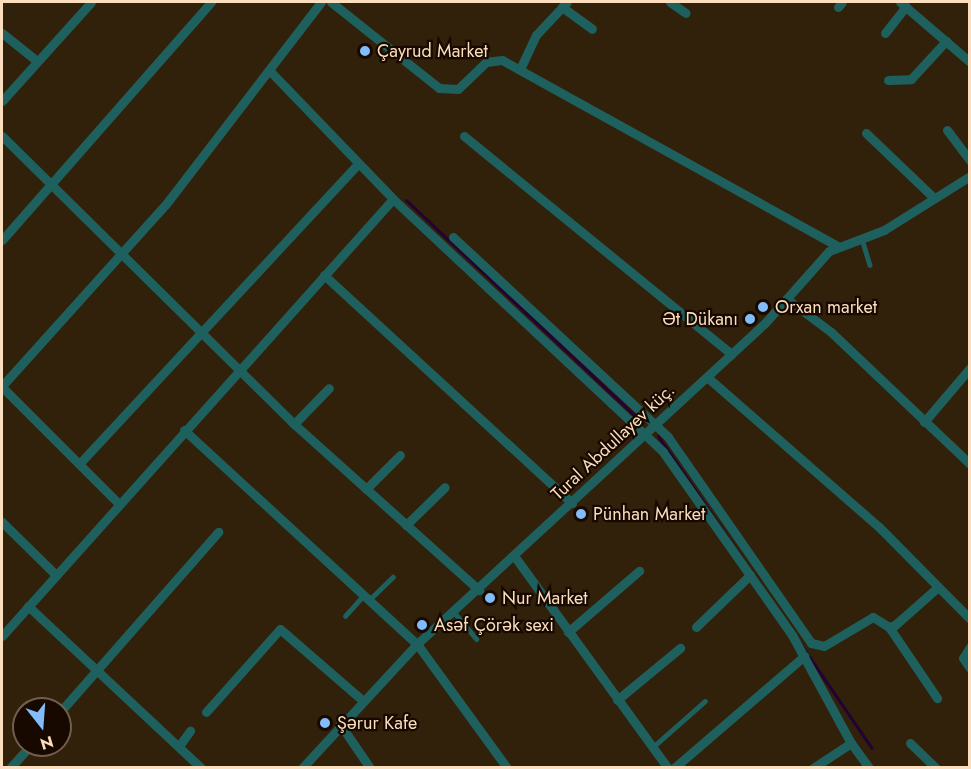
<!DOCTYPE html>
<html>
<head>
<meta charset="utf-8">
<style>
  body { margin:0 }
  #map { position:relative; width:971px; height:769px; overflow:hidden; background:#31210a; font-family:Jost,sans-serif }
  div>[style] { position:absolute }
  [style*='--x'] { left:calc(var(--x)*1px); top:calc(var(--y)*1px); width:calc(var(--w)*1px); rotate:calc(var(--a)*1deg) }
  .stream>* { height:3px; margin:-1.5px; padding:0 1.5px; transform-origin:1.5px; border-radius:1.5px; background:#240135 }
  .service>* { height:4.5px; margin:-2.25px; padding:0 2.25px; transform-origin:2.25px; border-radius:2.25px; background:#1e605e }
  .minor>* { height:9px; margin:-4.5px; padding:0 4.5px; transform-origin:4.5px; border-radius:4.5px; background:#1e605e }
  .dots>* { width:16px; height:16px; translate:-50% -50%; box-sizing:border-box; border:3px solid #180900; border-radius:50% }
  span { translate:-50% -50%; white-space:nowrap; text-align:center; line-height:1.15; -webkit-text-stroke:4.5px #180900; paint-order:stroke }
  .poi-label { font-size:18px; color:#fadebd }
  .left { translate:0 -50%; text-align:left }
  .right { translate:-100% -50%; text-align:right }
  .street-label { font-size:18px; color:#fadebd }
  .frame { position:absolute; inset:0; border:3px solid #fadebd; pointer-events:none }
  .north { position:absolute; left:12px; top:697px; width:60px; height:60px; box-sizing:border-box; background:#180900; border:2px solid #725e4c; border-radius:50%; rotate:163deg; font-size:16px; font-weight:700; line-height:24px; text-align:center; color:#fadebd }
  .north::after { content:''; display:block; margin:auto; width:21px; height:27px; background:#83bcfb; clip-path:polygon(50% 0,100% 100%,50% 72%,0 100%) }
</style>
</head>
<body>
<div id="map">
  <div class="stream">
    <i style="--x:406;--y:200;--w:325;--a:43.3"></i>
    <i style="--x:658;--y:436;--w:378;--a:55.6"></i>
  </div>
  <div class="service">
    <i style="--x:862;--y:239;--w:27;--a:73"></i>
    <i style="--x:369;--y:600;--w:33;--a:-44"></i>
    <i style="--x:454;--y:612;--w:35;--a:50"></i>
    <i style="--x:345;--y:616;--w:28;--a:-48"></i>
    <i style="--x:653;--y:747;--w:69;--a:-41.5"></i>
  </div>
  <div class="minor">
    <i style="--x:331;--y:2;--w:138;--a:38.5"></i>
    <i style="--x:439;--y:88;--w:19;--a:3"></i>
    <i style="--x:458;--y:89;--w:39;--a:-44"></i>
    <i style="--x:486;--y:62;--w:16;--a:-7"></i>
    <i style="--x:502;--y:60;--w:382;--a:29"></i>
    <i style="--x:670;--y:2;--w:19;--a:35"></i>
    <i style="--x:900;--y:2;--w:92;--a:40.6"></i>
    <i style="--x:562;--y:7;--w:37;--a:36"></i>
    <i style="--x:838;--y:7;--w:6;--a:-51"></i>
    <i style="--x:2;--y:33;--w:45;--a:38.7"></i>
    <i style="--x:885;--y:33;--w:34;--a:-52"></i>
    <i style="--x:521;--y:67;--w:35;--a:-65"></i>
    <i style="--x:536;--y:35;--w:45;--a:-46.8"></i>
    <i style="--x:269;--y:70;--w:179;--a:46.1"></i>
    <i style="--x:393;--y:199;--w:370;--a:43.1"></i>
    <i style="--x:663;--y:452;--w:224;--a:54.8"></i>
    <i style="--x:792;--y:635;--w:123;--a:61.4"></i>
    <i style="--x:851;--y:743;--w:31;--a:54"></i>
    <i style="--x:888;--y:80;--w:23;--a:-2"></i>
    <i style="--x:911;--y:79;--w:52;--a:-47.4"></i>
    <i style="--x:2;--y:101;--w:133;--a:-48"></i>
    <i style="--x:947;--y:130;--w:38;--a:53"></i>
    <i style="--x:866;--y:133;--w:94;--a:43.7"></i>
    <i style="--x:2;--y:136;--w:410;--a:44.6"></i>
    <i style="--x:294;--y:424;--w:249;--a:41.9"></i>
    <i style="--x:464;--y:136;--w:345;--a:39.2"></i>
    <i style="--x:453;--y:237;--w:294;--a:42.9"></i>
    <i style="--x:668;--y:437;--w:251;--a:55.2"></i>
    <i style="--x:811;--y:643;--w:13;--a:13"></i>
    <i style="--x:824;--y:646;--w:57;--a:-30.6"></i>
    <i style="--x:873;--y:617;--w:19;--a:32"></i>
    <i style="--x:889;--y:627;--w:6;--a:-18"></i>
    <i style="--x:895;--y:625;--w:56;--a:-41.4"></i>
    <i style="--x:2;--y:240;--w:317;--a:-48.7"></i>
    <i style="--x:324;--y:275;--w:337;--a:42.6"></i>
    <i style="--x:787;--y:299;--w:55;--a:36.9"></i>
    <i style="--x:831;--y:332;--w:192;--a:43.5"></i>
    <i style="--x:707;--y:377;--w:228;--a:41.1"></i>
    <i style="--x:879;--y:527;--w:129;--a:45.3"></i>
    <i style="--x:2;--y:386;--w:245;--a:-48"></i>
    <i style="--x:166;--y:204;--w:255;--a:-52.5"></i>
    <i style="--x:2;--y:387;--w:165;--a:45"></i>
    <i style="--x:924;--y:422;--w:71;--a:-49.6"></i>
    <i style="--x:294;--y:424;--w:50;--a:-45.8"></i>
    <i style="--x:184;--y:430;--w:316;--a:42.6"></i>
    <i style="--x:417;--y:644;--w:153;--a:54"></i>
    <i style="--x:80;--y:463;--w:408;--a:-47.1"></i>
    <i style="--x:366;--y:489;--w:48;--a:-45"></i>
    <i style="--x:2;--y:522;--w:76;--a:44.5"></i>
    <i style="--x:406;--y:525;--w:54;--a:-44.3"></i>
    <i style="--x:515;--y:557;--w:261;--a:54.1"></i>
    <i style="--x:28;--y:606;--w:237;--a:43.1"></i>
    <i style="--x:696;--y:627;--w:75;--a:-43.9"></i>
    <i style="--x:889;--y:627;--w:86;--a:55.9"></i>
    <i style="--x:568;--y:632;--w:94;--a:-40.7"></i>
    <i style="--x:2;--y:636;--w:586;--a:-48.18"></i>
    <i style="--x:970;--y:647;--w:13;--a:122"></i>
    <i style="--x:963;--y:658;--w:12;--a:55"></i>
    <i style="--x:617;--y:700;--w:82;--a:-39.5"></i>
    <i style="--x:60;--y:712;--w:240;--a:-48.7"></i>
    <i style="--x:206;--y:712;--w:111;--a:-48.3"></i>
    <i style="--x:280;--y:629;--w:108;--a:40.9"></i>
    <i style="--x:340;--y:724;--w:53;--a:55.7"></i>
    <i style="--x:910;--y:743;--w:36;--a:44"></i>
    <i style="--x:179;--y:746;--w:19;--a:-54"></i>
    <i style="--x:10;--y:768;--w:31;--a:-48"></i>
    <i style="--x:302;--y:768;--w:169;--a:-47.2"></i>
    <i style="--x:417;--y:644;--w:473;--a:-42.7"></i>
    <i style="--x:765;--y:323;--w:96;--a:-48.4"></i>
    <i style="--x:829;--y:251;--w:59;--a:-20.9"></i>
    <i style="--x:884;--y:230;--w:102;--a:-32.1"></i>
    <i style="--x:674;--y:768;--w:172;--a:-40.7"></i>
    <i style="--x:813;--y:768;--w:45;--a:-33.3"></i>
  </div>
  <div class="dots">
    <i style="left:365px;top:51px;background:#83bcfb"></i>
    <i style="left:763px;top:307px;background:#83bcfb"></i>
    <i style="left:750px;top:319px;background:#83bcfb"></i>
    <i style="left:581px;top:514px;background:#83bcfb"></i>
    <i style="left:490px;top:598px;background:#83bcfb"></i>
    <i style="left:422px;top:625px;background:#83bcfb"></i>
    <i style="left:325px;top:723px;background:#83bcfb"></i>
  </div>
  <div class="poi-label">
    <span class="left" style="left:377px;top:51px">Çayrud Market</span>
    <span class="left" style="left:775px;top:307px">Orxan market</span>
    <span class="right" style="left:738px;top:319px">Ət Dükanı</span>
    <span class="left" style="left:593px;top:514px">Pünhan Market</span>
    <span class="left" style="left:502px;top:598px">Nur Market</span>
    <span class="left" style="left:434px;top:625px">Asəf Çörək sexi</span>
    <span class="left" style="left:337px;top:723px">Şərur Kafe</span>
  </div>
  <div class="street-label">
    <span style="left:613px;top:442px;rotate:-43deg">Tural Abdullayev küç.</span>
  </div>
  <div class="frame"></div>
  <div class="north">N</div>
</div>
</body>
</html>
